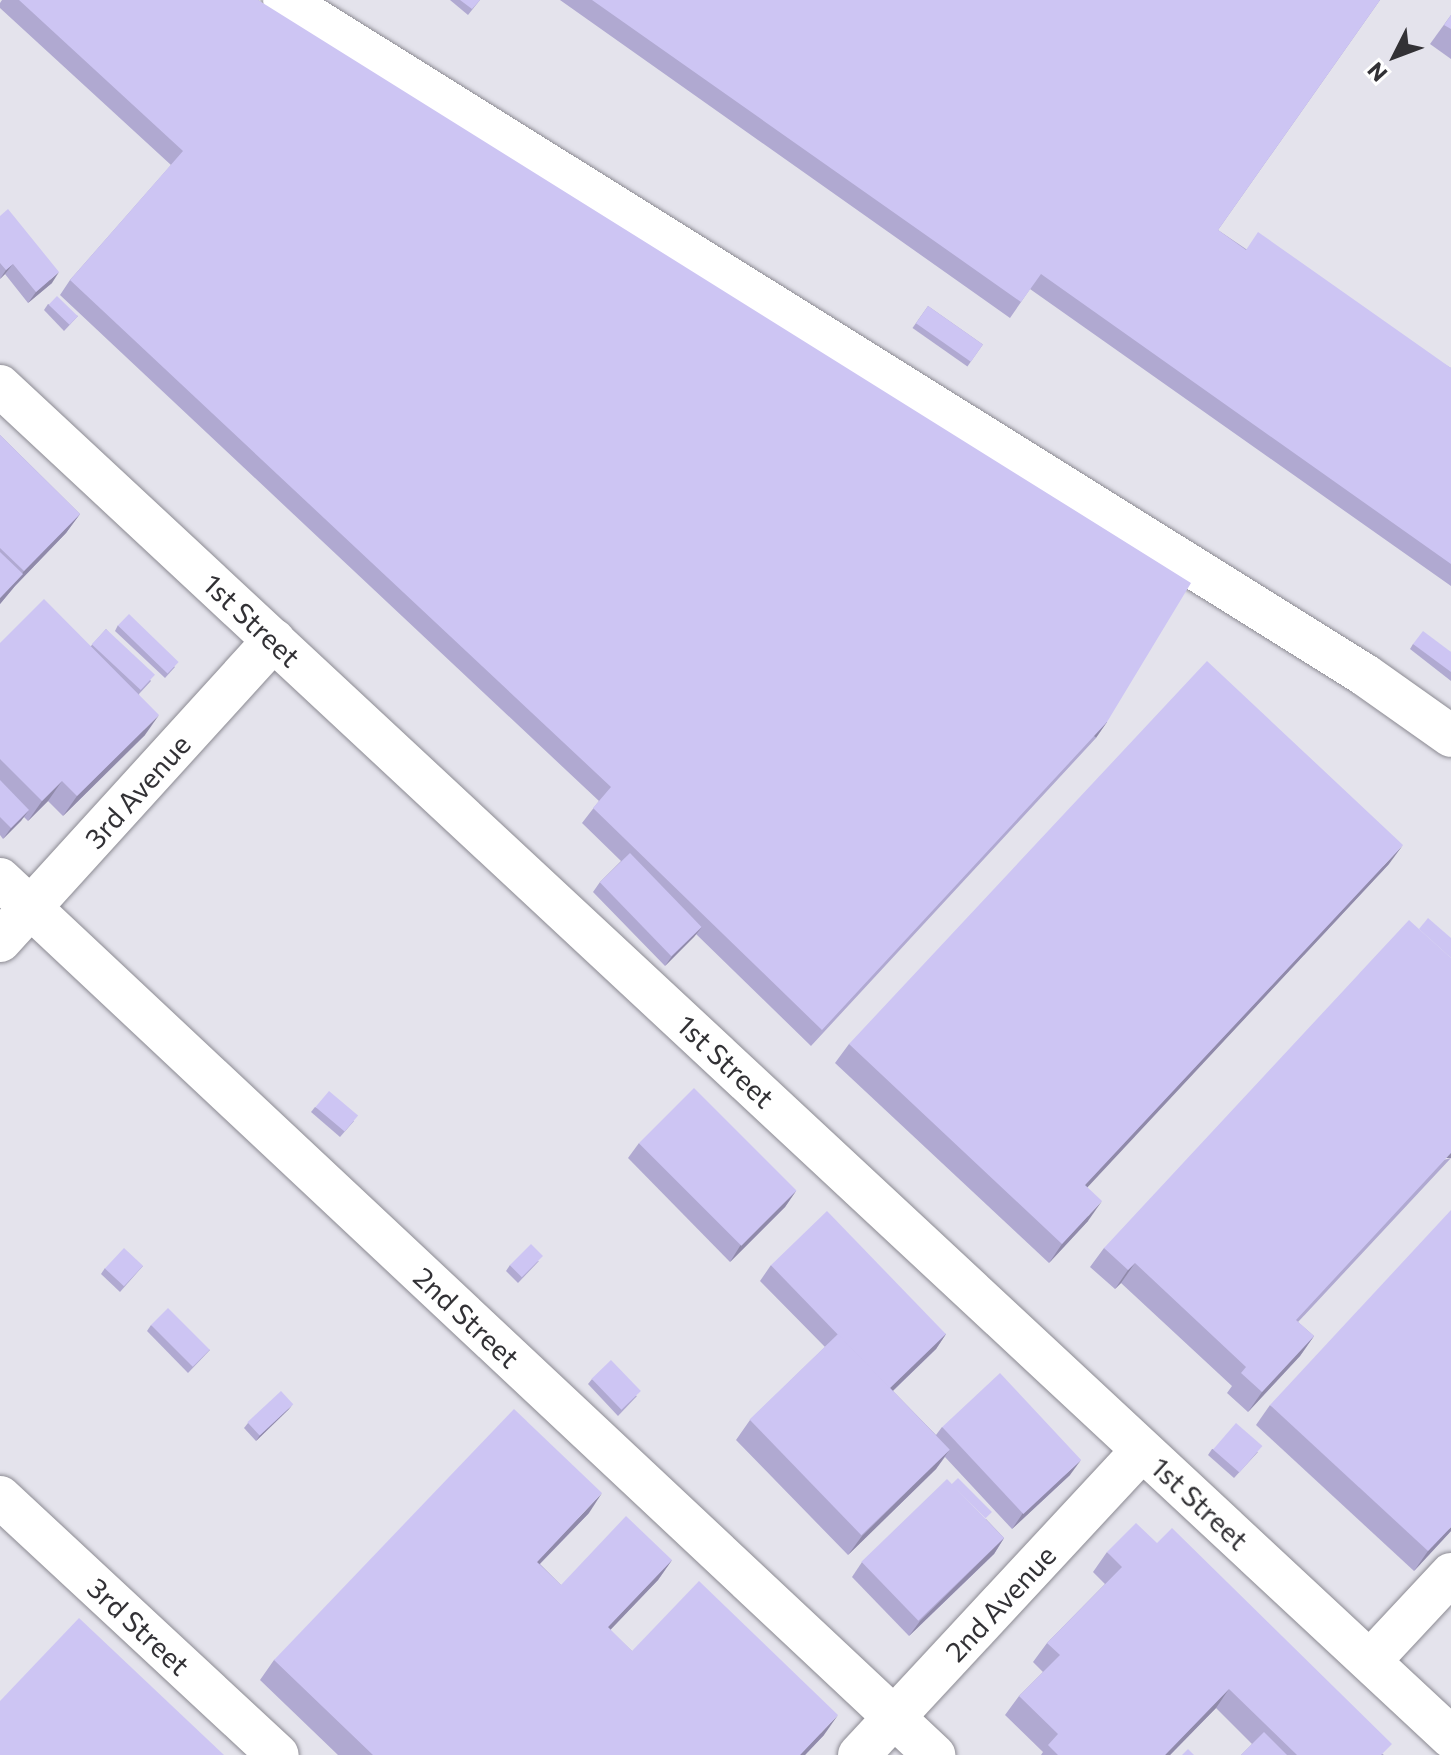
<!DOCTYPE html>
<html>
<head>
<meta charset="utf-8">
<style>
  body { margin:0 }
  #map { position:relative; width:1451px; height:1755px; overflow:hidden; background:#e4e3ec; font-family:Commissioner,sans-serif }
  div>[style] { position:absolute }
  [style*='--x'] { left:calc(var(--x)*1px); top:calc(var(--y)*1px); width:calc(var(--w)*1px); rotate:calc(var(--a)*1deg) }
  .roads { filter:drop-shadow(0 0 2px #8b8a92) drop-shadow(0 0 2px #8b8a92) }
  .minor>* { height:42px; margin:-21px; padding:0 21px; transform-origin:21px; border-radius:21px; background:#fff }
  .wall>* { inset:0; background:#b0a9d1; transform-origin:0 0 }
  .shaded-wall>* { inset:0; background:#908aaa; transform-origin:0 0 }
  .building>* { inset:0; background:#cdc5f3; transform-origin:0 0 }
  span { translate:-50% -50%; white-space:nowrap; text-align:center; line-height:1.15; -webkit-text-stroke:7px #fff; paint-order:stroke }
  .street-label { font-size:28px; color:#323135 }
  .north { position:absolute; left:1355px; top:16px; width:80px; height:80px; -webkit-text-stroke:6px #fff; paint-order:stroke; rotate:228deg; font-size:22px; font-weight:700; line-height:32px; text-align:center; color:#323135 }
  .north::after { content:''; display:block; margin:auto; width:28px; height:36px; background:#323135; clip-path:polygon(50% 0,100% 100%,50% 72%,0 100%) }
</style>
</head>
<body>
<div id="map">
  <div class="roads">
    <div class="minor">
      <i style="--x:284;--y:0;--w:1274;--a:31.98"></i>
      <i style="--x:1365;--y:675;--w:105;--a:35.3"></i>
      <i style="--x:0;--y:386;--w:1983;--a:42.96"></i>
      <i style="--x:0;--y:879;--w:1281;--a:43.16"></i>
      <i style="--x:0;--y:941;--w:407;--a:-47.7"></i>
      <i style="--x:0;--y:1497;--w:379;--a:42.9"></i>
      <i style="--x:1370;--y:1661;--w:119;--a:-47"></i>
      <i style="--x:859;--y:1755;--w:416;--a:-47.1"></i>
    </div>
  </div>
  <div class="wall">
    <i style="clip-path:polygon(2px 0,258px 0,1107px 722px,1096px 738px,811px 1046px,696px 934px,665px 966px,593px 892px,600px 882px,621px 861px,582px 823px,599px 801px,60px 295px,70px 280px,171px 165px,0 8px,0 3px)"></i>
    <i style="clip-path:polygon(450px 0,480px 0,468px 15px)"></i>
    <i style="clip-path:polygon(560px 0,1380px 0,1218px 230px,1246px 249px,1451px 368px,1451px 586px,1030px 289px,1010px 318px)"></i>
    <i style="clip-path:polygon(1451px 15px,1451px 59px,1430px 44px)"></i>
    <i style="clip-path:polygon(0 216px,52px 283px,28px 303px,5px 274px,0 279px)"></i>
    <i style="clip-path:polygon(48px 304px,78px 316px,64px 331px,44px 310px)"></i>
    <i style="left:928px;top:306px;width:67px;height:27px;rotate:35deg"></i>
    <i style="clip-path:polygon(0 435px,80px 514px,66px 533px,15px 586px,0 604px)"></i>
    <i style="clip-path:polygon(118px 625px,175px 667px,165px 678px,115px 631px)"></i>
    <i style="clip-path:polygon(106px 629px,151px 681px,139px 694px,145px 735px,63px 816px,48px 801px,28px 821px,24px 817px,3px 839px,0 835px,0 643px,91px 646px)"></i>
    <i style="clip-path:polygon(1413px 644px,1451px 652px,1451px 681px,1410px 649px)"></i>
    <i style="clip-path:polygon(1389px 864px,1087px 1187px,1088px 1221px,1049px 1263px,835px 1063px,849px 1044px)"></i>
    <i style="clip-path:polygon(315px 1107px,354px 1121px,340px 1137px,311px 1112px)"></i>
    <i style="clip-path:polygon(639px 1143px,796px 1191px,785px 1207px,730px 1262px,628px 1158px)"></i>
    <i style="clip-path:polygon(1451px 1158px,1298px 1322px,1314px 1336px,1300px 1356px,1248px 1412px,1227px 1393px,1232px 1386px,1121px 1283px,1115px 1289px,1090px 1267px,1104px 1248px)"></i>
    <i style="clip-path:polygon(539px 1261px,518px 1283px,506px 1271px,510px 1265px)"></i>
    <i style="clip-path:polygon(771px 1265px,946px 1334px,936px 1349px,893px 1391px,936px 1435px,942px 1427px,1070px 1475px,1012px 1529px,945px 1457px,936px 1469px,848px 1555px,736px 1440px,750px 1420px,825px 1347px,760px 1281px)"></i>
    <i style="clip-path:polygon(143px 1266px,120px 1292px,101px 1274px,105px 1268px)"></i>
    <i style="clip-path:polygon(151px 1325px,210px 1350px,188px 1373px,147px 1331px)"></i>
    <i style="clip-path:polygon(592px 1379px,637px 1396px,618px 1416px,588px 1384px)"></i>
    <i style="clip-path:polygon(1270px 1405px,1451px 1531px,1414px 1571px,1256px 1425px)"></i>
    <i style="clip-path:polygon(289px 1409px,256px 1441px,244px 1428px,248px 1423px)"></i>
    <i style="clip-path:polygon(1212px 1449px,1258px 1452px,1234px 1478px,1208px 1455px)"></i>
    <i style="clip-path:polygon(589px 1513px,540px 1564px,561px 1585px,672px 1560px,658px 1580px,610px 1630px,632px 1651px,824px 1735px,805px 1755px,338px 1755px,260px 1680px,274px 1660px)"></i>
    <i style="clip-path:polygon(986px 1519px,1004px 1538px,994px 1554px,909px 1636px,852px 1577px,862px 1562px)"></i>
    <i style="clip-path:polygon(1107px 1552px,1384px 1755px,1241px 1755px,1252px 1744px,1216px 1708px,1170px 1755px,1041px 1755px,1043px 1752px,1005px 1715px,1019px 1696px,1043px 1672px,1033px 1662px,1047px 1643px,1105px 1584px,1093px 1572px)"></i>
  </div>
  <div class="shaded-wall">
    <i style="clip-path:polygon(13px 264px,5px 274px,0 279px,6px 270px)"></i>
    <i style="clip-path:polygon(59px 272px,52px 283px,28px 303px,36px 292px)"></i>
    <i style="clip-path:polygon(80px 514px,66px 533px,15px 586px,0 604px,0 598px,18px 579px,24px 571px)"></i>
    <i style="clip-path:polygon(159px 715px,145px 735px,63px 816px,77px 796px)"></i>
    <i style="left:1107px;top:722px;width:19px;height:420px;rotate:125deg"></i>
    <i style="clip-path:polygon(62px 781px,48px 801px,28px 821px,42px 801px)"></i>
    <i style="clip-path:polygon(29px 810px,21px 821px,3px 839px,11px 828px)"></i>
    <i style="clip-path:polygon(1403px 845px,1389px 864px,1071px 1205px,1085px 1185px)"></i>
    <i style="clip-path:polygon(702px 927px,694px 937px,665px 966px,672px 956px)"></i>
    <i style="left:1451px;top:1153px;width:5px;height:228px;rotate:90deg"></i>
    <i style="clip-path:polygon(796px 1191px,785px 1207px,730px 1262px,740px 1246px)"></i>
    <i style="clip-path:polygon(1102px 1201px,1088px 1221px,1049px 1263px,1062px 1244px)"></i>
    <i style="clip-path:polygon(1135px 1263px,1121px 1283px,1115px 1289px,1128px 1270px)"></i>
    <i style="clip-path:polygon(946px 1334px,936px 1349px,880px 1403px,890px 1388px)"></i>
    <i style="clip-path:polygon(1314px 1336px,1300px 1356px,1248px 1412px,1262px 1392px)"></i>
    <i style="clip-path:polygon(293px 1404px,289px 1409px,256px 1441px,260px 1435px)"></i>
    <i style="clip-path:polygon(950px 1449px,936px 1469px,848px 1555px,862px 1536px)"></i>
    <i style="clip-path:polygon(1081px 1460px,1070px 1475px,1012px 1529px,1023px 1513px)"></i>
    <i style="clip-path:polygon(602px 1493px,589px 1513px,523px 1581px,537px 1562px)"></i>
    <i style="clip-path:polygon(1451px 1527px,1451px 1531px,1414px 1571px,1428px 1551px)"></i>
    <i style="clip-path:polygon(1004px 1538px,994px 1554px,909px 1636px,920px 1621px)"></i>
    <i style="clip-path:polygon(672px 1560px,658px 1580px,594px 1647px,608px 1627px)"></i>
    <i style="clip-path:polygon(1229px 1689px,1216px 1708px,1170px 1755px,1165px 1755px)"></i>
    <i style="clip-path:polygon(838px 1715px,824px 1735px,805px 1755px,800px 1755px)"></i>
  </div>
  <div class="building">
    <i style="clip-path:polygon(19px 0,258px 0,1191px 583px,1107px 722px,822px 1030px,593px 808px,611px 787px,70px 280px,183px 151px)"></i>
    <i style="clip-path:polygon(460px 0,480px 0,472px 9px)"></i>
    <i style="clip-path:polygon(592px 0,1380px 0,1218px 230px,1246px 250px,1258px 232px,1451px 368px,1451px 564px,1041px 274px,1021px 302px)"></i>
    <i style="clip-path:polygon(1451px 15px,1451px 29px,1444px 25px)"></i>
    <i style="clip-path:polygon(8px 209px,59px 272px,36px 292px,13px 264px,6px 270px,0 263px,0 216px)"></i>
    <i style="left:57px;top:296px;width:29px;height:12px;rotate:44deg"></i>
    <i style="left:928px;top:306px;width:67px;height:21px;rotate:35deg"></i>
    <i style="clip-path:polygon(0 435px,80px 514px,24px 571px,0 548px)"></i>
    <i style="clip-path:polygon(0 552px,23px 574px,0 598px)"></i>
    <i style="clip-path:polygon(44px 599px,159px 715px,77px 796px,62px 781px,42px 801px,0 759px,0 643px)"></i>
    <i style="left:129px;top:614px;width:69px;height:16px;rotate:44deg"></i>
    <i style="left:106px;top:629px;width:67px;height:21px;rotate:43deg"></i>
    <i style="clip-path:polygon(1423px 631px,1451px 652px,1451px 672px,1413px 644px)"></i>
    <i style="clip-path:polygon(1207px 661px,1403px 845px,1085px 1185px,1102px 1201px,1062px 1244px,849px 1044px)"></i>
    <i style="clip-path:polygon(0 780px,29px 810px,11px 828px,0 817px)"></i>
    <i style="left:630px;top:853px;width:103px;height:42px;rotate:46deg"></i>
    <i style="clip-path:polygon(1428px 918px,1451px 938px,1451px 958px,1419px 929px)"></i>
    <i style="clip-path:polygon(1409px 920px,1451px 958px,1451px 1153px,1296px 1320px,1314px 1336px,1262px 1392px,1241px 1373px,1246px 1367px,1135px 1263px,1128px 1270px,1104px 1248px)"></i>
    <i style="left:694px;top:1088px;width:145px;height:78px;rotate:45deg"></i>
    <i style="left:329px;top:1091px;width:38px;height:21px;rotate:40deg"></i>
    <i style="clip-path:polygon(1451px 1210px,1451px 1527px,1428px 1551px,1270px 1405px)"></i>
    <i style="left:827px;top:1211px;width:171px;height:78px;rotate:46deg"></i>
    <i style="left:531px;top:1244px;width:17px;height:30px;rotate:45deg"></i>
    <i style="left:124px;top:1248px;width:26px;height:28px;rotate:43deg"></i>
    <i style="left:168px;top:1308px;width:59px;height:24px;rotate:45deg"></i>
    <i style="left:838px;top:1334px;width:161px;height:123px;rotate:46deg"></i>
    <i style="left:611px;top:1360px;width:43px;height:27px;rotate:46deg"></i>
    <i style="left:1000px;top:1373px;width:119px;height:79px;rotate:47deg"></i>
    <i style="left:281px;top:1391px;width:18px;height:46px;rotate:47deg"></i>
    <i style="clip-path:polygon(514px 1409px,602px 1493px,537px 1562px,561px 1585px,626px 1516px,672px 1560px,608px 1627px,632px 1651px,699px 1581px,838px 1715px,800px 1755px,373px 1755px,274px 1660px)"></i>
    <i style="left:1236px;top:1423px;width:35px;height:35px;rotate:41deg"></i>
    <i style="left:958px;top:1478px;width:48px;height:9px;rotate:45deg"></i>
    <i style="left:947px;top:1479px;width:82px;height:119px;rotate:46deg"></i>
    <i style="clip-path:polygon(1136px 1523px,1157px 1543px,1172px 1528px,1392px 1744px,1381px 1755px,1297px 1755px,1229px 1689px,1165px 1755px,1058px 1755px,1048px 1745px,1058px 1734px,1019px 1696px,1060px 1655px,1047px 1643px,1122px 1567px,1107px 1552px)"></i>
    <i style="clip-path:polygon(79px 1618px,224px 1755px,0 1755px,0 1701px)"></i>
    <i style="clip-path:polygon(1264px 1732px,1287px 1755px,1241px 1755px)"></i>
    <i style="clip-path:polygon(1188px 1749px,1194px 1755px,1182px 1755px)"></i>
  </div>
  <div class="street-label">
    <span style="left:252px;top:620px;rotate:43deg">1st Street</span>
    <span style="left:137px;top:791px;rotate:-48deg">3rd Avenue</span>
    <span style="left:726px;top:1061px;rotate:43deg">1st Street</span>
    <span style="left:467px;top:1317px;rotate:43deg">2nd Street</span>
    <span style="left:1200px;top:1503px;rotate:43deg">1st Street</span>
    <span style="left:1000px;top:1603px;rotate:-47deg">2nd Avenue</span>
    <span style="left:139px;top:1626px;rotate:43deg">3rd Street</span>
  </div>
  <div class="north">N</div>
</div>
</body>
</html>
